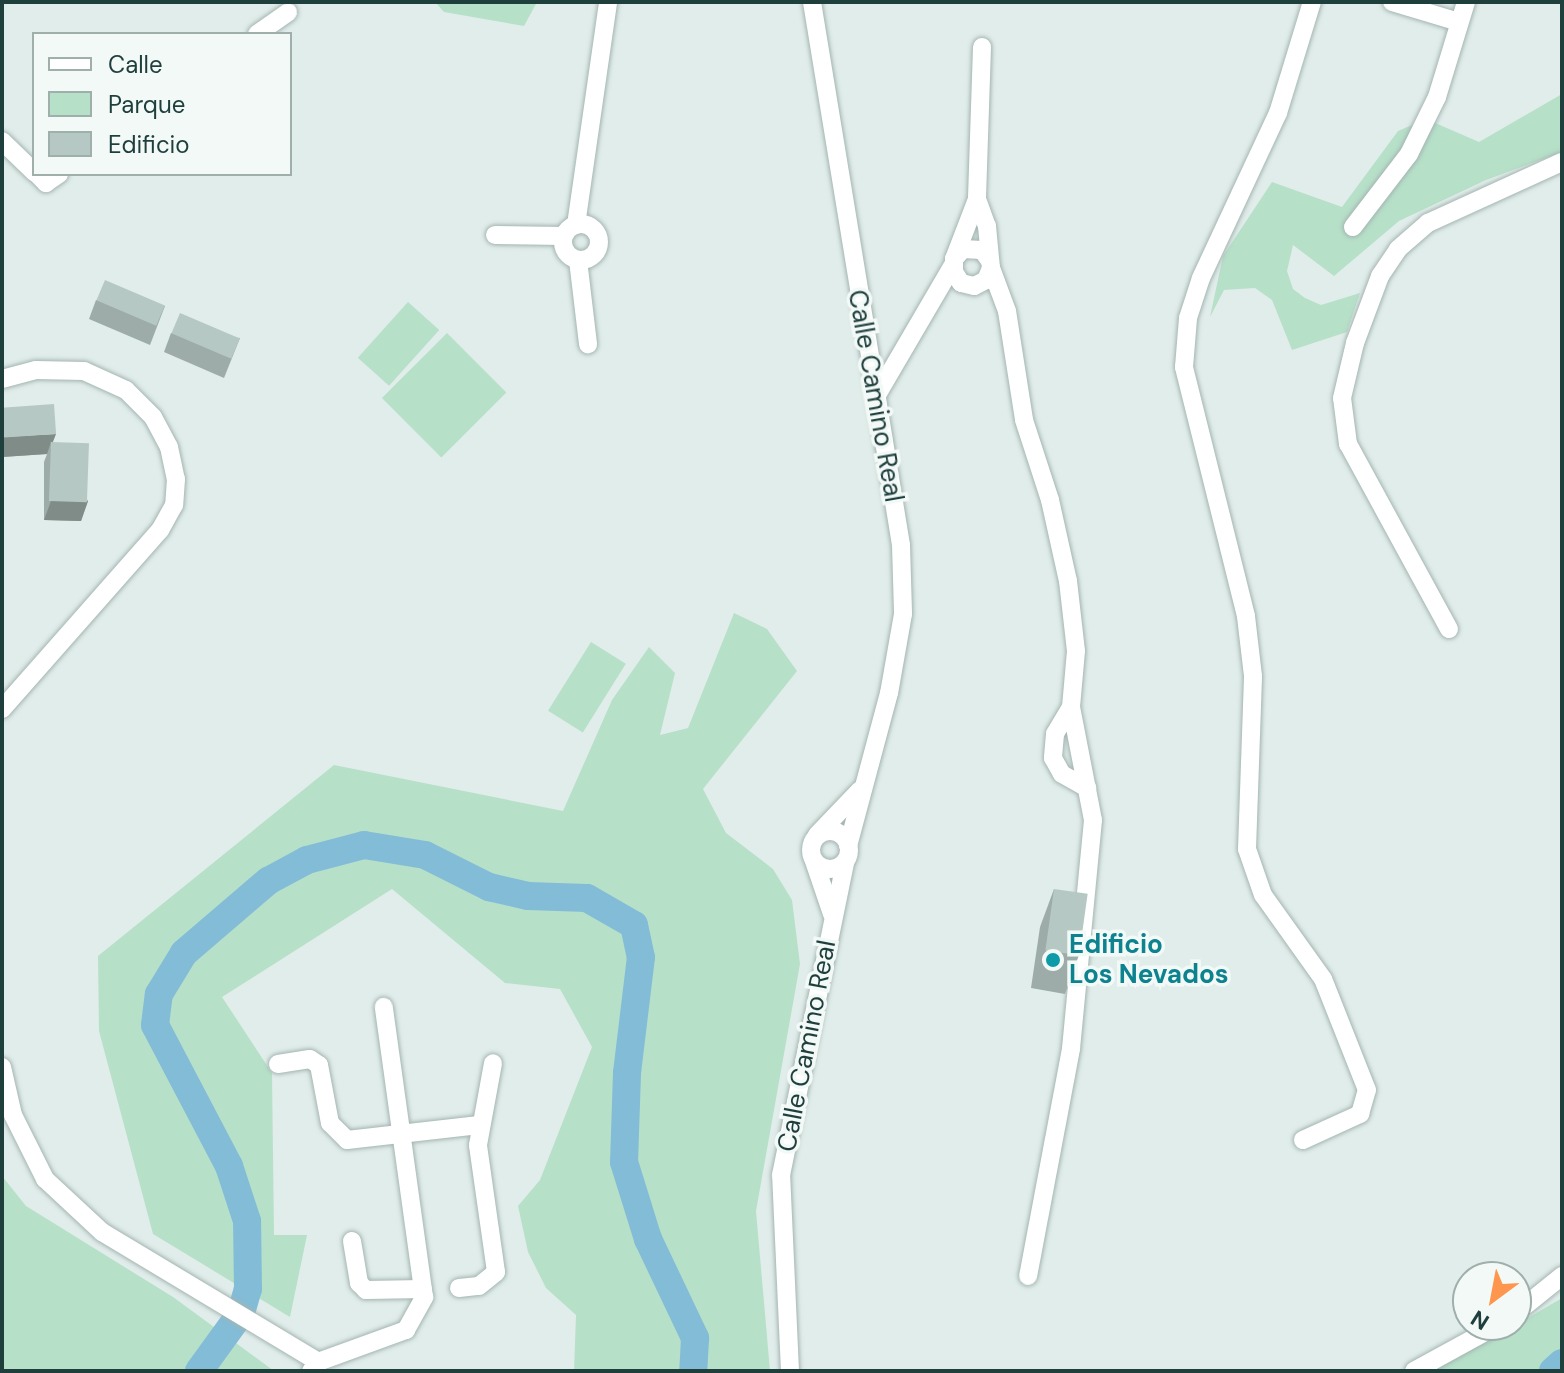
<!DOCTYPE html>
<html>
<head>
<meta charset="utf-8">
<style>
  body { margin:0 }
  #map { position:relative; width:1564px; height:1373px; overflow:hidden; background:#e1edea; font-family:"DM Sans",sans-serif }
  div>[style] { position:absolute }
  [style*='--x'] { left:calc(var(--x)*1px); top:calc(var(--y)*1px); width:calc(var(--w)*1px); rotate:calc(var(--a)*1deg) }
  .green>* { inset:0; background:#b7e0c9; transform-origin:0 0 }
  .river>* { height:28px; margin:-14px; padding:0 14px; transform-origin:14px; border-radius:14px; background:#83bcd7 }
  .roads { filter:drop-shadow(0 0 2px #a3b5b2) drop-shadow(0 0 2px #a3b5b2) }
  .minor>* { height:18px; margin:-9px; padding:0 9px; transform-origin:9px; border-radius:9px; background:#fff }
  .minor>.ring { margin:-9px; padding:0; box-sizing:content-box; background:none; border:18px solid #fff; border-radius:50% }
  .wall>* { inset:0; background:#9daca8 }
  .shaded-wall>* { inset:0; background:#7f8c88 }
  .building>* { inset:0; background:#b6c8c3; transform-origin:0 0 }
  .dots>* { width:22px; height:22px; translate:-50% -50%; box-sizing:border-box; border:4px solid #f2f9f7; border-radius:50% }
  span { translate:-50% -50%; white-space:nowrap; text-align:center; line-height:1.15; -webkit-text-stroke:7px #f2f9f7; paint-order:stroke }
  .street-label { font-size:26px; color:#1f3f3c }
  .culture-label { font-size:26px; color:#0d838f; font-weight:700 }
  .left { translate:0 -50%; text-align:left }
  .frame { position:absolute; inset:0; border:4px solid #1f3f3c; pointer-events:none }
  .legend { position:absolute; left:32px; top:32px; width:260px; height:144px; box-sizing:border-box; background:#f2f9f7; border:2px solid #9eafac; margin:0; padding:10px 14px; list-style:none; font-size:24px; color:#1f3f3c }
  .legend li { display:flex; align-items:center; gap:16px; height:40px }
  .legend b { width:40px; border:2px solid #9eafac }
  .north { position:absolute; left:1452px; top:1261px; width:80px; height:80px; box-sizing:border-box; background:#f2f9f7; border:2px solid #9eafac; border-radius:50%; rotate:212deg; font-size:22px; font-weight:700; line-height:32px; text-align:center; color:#1f3f3c }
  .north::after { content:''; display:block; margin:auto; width:28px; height:36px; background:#ff964d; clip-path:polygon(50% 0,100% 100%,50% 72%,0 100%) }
</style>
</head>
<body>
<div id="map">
  <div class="green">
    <i style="clip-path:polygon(435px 2px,537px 2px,524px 26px,444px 12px)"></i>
    <i style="clip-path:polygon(1562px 94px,1562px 152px,1486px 180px,1399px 221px,1334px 276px,1293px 245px,1287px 271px,1293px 289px,1305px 298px,1321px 305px,1360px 293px,1347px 332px,1292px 350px,1272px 300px,1255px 288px,1224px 290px,1210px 317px,1223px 256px,1272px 182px,1342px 207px,1398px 131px,1426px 119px,1479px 142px)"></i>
    <i style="left:408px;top:302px;width:42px;height:75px;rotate:42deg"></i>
    <i style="left:447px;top:333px;width:84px;height:92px;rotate:45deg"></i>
    <i style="clip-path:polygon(734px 613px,767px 629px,797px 671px,703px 789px,726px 833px,773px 869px,792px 900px,800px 964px,756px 1211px,770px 1371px,574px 1371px,576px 1315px,546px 1288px,528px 1252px,518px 1206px,540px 1180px,592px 1047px,560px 989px,505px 983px,392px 889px,222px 997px,272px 1073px,274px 1235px,307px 1235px,290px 1317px,153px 1234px,99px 1031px,98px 956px,334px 765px,563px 811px,612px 700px,649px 647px,675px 673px,660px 735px,688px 728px)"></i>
    <i style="left:591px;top:642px;width:41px;height:81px;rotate:32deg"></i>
    <i style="clip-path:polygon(2px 1176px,26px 1206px,173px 1297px,274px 1371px,2px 1371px)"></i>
    <i style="clip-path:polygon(1562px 1298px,1562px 1371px,1430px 1371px,1516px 1325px)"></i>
  </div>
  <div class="river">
    <i style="--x:199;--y:1371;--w:72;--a:-54.1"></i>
    <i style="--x:241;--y:1313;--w:25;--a:-74"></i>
    <i style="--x:248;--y:1289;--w:68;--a:-90.8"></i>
    <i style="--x:247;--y:1221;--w:58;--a:-108.1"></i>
    <i style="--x:229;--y:1166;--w:159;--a:-117.7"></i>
    <i style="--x:155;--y:1025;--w:31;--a:-83"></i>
    <i style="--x:159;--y:994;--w:48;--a:-58.6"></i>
    <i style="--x:184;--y:953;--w:111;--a:-40.6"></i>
    <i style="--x:268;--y:881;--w:44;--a:-28.3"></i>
    <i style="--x:307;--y:860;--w:59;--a:-14.7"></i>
    <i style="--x:364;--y:845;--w:62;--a:9.3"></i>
    <i style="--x:425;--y:855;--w:72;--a:26.6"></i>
    <i style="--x:489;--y:887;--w:40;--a:13"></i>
    <i style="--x:528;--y:896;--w:59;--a:1.9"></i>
    <i style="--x:587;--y:898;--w:54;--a:29.9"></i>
    <i style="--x:634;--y:925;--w:33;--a:78"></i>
    <i style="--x:641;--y:957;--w:117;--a:96.9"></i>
    <i style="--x:627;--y:1073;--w:89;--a:91.9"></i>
    <i style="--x:624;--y:1162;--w:81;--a:72.7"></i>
    <i style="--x:648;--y:1239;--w:110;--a:64.6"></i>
    <i style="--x:695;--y:1338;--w:33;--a:93"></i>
    <i style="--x:1553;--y:1371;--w:12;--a:-42"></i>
  </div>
  <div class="roads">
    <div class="minor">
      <i style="--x:812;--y:2;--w:550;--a:80.69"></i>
      <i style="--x:901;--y:545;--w:69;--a:88.3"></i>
      <i style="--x:903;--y:614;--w:80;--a:100"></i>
      <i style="--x:889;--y:693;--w:158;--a:105"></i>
      <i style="--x:1392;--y:2;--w:70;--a:16.6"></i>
      <i style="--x:257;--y:34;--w:38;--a:-35"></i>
      <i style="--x:982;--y:47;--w:152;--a:91.9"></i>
      <i style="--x:977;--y:199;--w:29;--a:70"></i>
      <i style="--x:987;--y:226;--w:42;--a:84.6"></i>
      <i style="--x:991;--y:268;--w:13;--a:113"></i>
      <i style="--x:986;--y:280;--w:13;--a:153"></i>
      <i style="--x:974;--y:286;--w:13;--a:-167"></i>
      <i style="--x:961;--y:283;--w:13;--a:-122"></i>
      <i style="--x:954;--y:272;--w:13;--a:-90"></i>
      <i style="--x:954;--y:259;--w:13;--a:-48"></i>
      <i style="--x:963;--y:249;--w:19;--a:3"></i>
      <i style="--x:982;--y:250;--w:14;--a:54"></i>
      <i style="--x:2;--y:141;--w:45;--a:44.1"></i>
      <i style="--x:37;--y:174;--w:13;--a:45"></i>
      <i style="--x:46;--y:183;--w:16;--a:-35"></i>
      <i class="ring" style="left:563px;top:224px;width:18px;height:18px"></i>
      <i style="--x:576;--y:225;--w:225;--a:-81.8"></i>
      <i style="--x:1353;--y:227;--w:92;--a:-52.5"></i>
      <i style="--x:1409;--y:154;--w:64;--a:-63.8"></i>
      <i style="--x:1437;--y:97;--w:99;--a:-73"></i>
      <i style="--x:495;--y:235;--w:69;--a:0.8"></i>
      <i style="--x:954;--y:259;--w:64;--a:-69"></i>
      <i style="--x:578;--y:260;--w:85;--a:83.2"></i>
      <i style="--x:991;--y:268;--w:46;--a:69.6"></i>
      <i style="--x:1007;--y:311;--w:110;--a:81.1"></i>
      <i style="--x:1024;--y:420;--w:84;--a:72"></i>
      <i style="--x:1050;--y:500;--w:83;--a:77.5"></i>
      <i style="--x:1068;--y:581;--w:70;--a:83.5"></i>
      <i style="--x:1076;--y:651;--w:56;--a:95.1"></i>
      <i style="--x:1071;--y:707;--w:115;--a:79"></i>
      <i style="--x:1093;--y:820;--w:230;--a:95.5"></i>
      <i style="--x:1071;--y:1049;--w:231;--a:100.7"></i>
      <i style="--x:2;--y:379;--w:35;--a:-15"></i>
      <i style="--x:36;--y:370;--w:48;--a:1.2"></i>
      <i style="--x:84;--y:371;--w:46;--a:24.3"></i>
      <i style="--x:126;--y:390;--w:38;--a:45"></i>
      <i style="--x:153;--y:417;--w:34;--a:62"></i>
      <i style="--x:169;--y:447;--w:33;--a:78"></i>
      <i style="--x:176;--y:479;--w:26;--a:94"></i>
      <i style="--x:174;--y:505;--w:29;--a:119"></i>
      <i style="--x:160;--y:530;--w:239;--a:131.4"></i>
      <i style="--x:877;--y:395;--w:151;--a:-59.7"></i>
      <i style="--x:1449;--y:629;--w:211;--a:-118.6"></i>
      <i style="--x:1348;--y:444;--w:46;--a:-97.4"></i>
      <i style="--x:1342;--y:398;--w:57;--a:-76.7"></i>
      <i style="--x:1355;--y:343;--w:72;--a:-69.5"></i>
      <i style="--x:1380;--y:276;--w:32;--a:-56"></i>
      <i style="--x:1398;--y:249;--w:40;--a:-41"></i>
      <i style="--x:1428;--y:223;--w:147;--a:-24.5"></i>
      <i style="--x:1071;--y:707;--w:31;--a:121"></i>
      <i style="--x:1055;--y:734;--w:24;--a:95"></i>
      <i style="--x:1053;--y:758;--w:18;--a:61"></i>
      <i style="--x:1062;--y:774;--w:29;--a:29"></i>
      <i class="ring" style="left:811px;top:831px;width:20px;height:20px"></i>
      <i style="--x:817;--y:835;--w:62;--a:-46.3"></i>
      <i style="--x:814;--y:861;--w:56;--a:71.2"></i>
      <i style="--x:278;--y:1064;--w:32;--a:-9"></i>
      <i style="--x:310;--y:1059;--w:11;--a:34"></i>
      <i style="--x:319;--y:1065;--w:59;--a:79.3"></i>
      <i style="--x:330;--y:1123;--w:24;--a:45"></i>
      <i style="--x:347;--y:1140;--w:133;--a:-6.5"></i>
      <i style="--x:2;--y:1067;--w:49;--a:77.1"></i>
      <i style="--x:13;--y:1115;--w:72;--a:63.4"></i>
      <i style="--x:45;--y:1179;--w:78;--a:42.9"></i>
      <i style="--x:102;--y:1232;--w:252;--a:31"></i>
      <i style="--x:318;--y:1362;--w:11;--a:128"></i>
      <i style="--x:1303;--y:1140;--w:63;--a:-24.5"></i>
      <i style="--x:1360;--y:1114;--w:25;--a:-74"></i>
      <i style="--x:1367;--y:1090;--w:119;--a:-111.6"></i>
      <i style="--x:1323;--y:979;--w:103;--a:-125.5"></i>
      <i style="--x:1263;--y:895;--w:49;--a:-109.2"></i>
      <i style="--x:1247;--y:849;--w:173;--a:-88"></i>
      <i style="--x:1253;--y:676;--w:60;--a:-96.7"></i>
      <i style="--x:1246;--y:616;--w:257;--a:-104"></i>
      <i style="--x:1184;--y:367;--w:49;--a:-85.3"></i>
      <i style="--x:1188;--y:318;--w:42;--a:-72"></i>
      <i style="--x:1201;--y:278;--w:182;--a:-65"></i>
      <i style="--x:1278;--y:113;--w:116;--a:-73"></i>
      <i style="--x:352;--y:1241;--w:43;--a:80.5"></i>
      <i style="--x:359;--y:1283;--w:10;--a:45"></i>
      <i style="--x:366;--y:1290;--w:57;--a:-1"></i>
      <i style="--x:459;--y:1288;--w:20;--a:-6"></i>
      <i style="--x:479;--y:1286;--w:22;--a:-39"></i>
      <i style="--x:496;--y:1272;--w:128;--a:-98.1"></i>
      <i style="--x:478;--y:1145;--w:83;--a:-79.6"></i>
      <i style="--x:1516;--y:1313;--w:59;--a:-38.8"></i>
      <i style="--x:318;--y:1362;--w:94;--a:-20"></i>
      <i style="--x:406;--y:1330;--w:38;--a:-61"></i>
      <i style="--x:424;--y:1297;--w:293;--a:-97.9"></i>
      <i style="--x:790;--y:1371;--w:196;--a:-92.6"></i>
      <i style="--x:781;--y:1175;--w:319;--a:-78.4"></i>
      <i style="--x:1414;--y:1371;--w:96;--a:-28.7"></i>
    </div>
  </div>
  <div class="wall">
    <i style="clip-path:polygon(96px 300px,165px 306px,150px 345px,89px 319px)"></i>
    <i style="clip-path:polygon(171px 333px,240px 338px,224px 378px,164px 352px)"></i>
    <i style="clip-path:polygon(53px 442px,88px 501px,81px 521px,44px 520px,44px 462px,47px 454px,2px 457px)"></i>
    <i style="clip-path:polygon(1054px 889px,1079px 955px,1065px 994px,1031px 988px,1040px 927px)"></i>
  </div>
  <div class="shaded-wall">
    <i style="clip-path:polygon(56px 434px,51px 447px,51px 442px,47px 454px,2px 457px,2px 437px)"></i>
    <i style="clip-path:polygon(51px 501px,88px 501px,81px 521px,44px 520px)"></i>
  </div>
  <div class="building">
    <i style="left:105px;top:280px;width:65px;height:22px;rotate:23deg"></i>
    <i style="left:180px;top:313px;width:65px;height:22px;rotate:23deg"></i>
    <i style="left:54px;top:404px;width:30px;height:52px;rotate:86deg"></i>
    <i style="left:51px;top:442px;width:38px;height:59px;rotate:2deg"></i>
    <i style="left:1054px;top:889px;width:34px;height:62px;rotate:8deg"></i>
  </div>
  <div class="dots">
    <i style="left:1053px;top:960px;background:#0f9aa8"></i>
  </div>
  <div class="street-label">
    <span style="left:875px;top:396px;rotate:80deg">Calle Camino Real</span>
    <span style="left:807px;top:1046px;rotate:-79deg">Calle Camino Real</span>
  </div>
  <div class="culture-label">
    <span class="left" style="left:1069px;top:960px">Edificio<br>Los Nevados</span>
  </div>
  <div class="frame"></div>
  <ul class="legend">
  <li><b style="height:10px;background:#fff"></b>Calle</li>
  <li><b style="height:22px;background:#b7e0c9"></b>Parque</li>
  <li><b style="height:22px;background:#b6c8c3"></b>Edificio</li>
  </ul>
  <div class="north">N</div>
</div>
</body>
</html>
